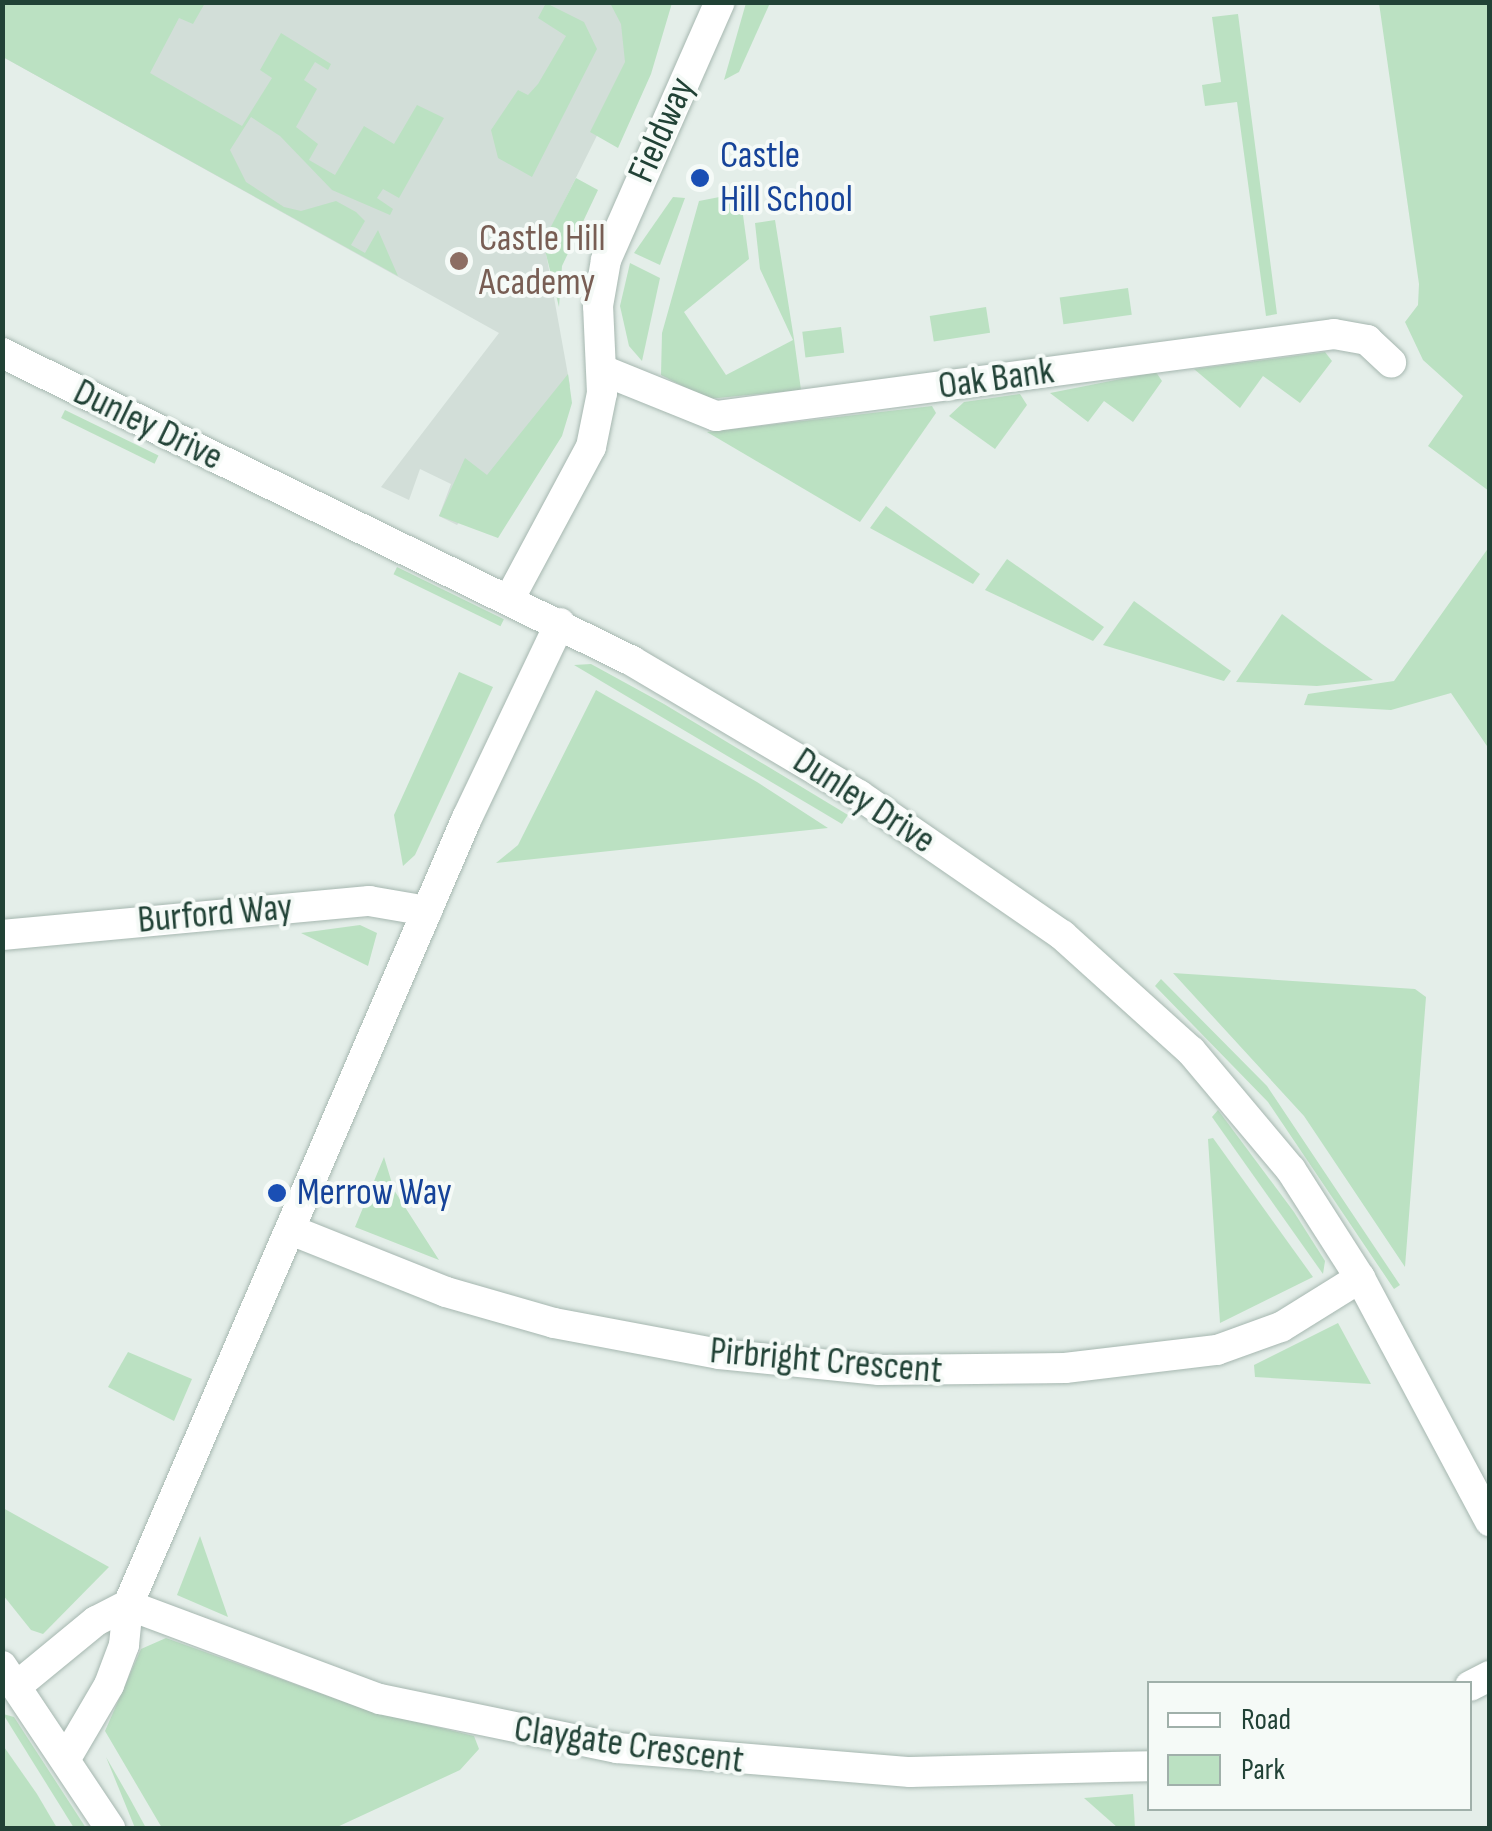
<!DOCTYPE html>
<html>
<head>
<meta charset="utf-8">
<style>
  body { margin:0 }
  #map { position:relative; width:1492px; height:1831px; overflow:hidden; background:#e4eee9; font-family:"Sofia Sans Condensed",sans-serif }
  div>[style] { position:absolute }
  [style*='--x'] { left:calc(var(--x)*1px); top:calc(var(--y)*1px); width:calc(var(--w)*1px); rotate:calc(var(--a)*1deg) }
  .built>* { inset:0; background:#d2ded8 }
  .green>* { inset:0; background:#bbe1c2; transform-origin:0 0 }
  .roads { filter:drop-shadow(0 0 2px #a6b7b0) drop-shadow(0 0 2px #a6b7b0) }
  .minor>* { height:30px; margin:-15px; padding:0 15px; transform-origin:15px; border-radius:15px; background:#fff }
  .tertiary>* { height:30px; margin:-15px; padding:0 15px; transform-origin:15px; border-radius:15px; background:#fff }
  .dots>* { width:28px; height:28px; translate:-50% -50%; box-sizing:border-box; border:5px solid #f5faf7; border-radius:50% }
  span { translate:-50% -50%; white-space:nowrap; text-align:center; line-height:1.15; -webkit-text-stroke:8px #f5faf7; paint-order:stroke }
  .street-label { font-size:38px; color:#214236 }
  .transit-label { font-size:38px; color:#164399 }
  .left { translate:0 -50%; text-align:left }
  .education-label { font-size:38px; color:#785e54 }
  .frame { position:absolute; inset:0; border:5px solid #214236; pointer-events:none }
  .legend { position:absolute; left:1147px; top:1681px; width:325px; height:130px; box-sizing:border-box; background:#f5faf7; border:2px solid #a0b0aa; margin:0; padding:12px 18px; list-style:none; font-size:30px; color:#214236 }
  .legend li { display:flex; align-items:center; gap:20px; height:50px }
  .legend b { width:50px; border:2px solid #a0b0aa }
</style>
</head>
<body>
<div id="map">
  <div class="built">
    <i style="clip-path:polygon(3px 3px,640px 3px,647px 35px,544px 242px,570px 386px,457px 525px,439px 516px,451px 484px,420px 469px,409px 500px,381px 487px,499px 333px,3px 57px)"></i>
  </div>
  <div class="green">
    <i style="clip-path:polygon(3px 2px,205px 3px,193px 24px,179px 18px,150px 73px,242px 126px,272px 78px,260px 70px,281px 33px,331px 64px,328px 70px,315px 62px,304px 80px,317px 89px,296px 127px,318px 144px,309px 160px,335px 175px,364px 126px,394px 144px,417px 105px,444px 118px,399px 198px,383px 189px,377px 198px,393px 209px,390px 215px,332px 190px,280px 136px,251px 117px,230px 150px,246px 182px,284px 207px,301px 211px,336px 201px,356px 212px,365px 221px,351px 245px,365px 253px,378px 230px,398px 276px,3px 57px)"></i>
    <i style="clip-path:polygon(546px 3px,584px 22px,597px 49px,532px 177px,498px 158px,491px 130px,518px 90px,528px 95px,538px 84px,566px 36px,538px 18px)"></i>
    <i style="clip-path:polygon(610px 3px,672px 3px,651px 74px,618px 148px,590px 132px,625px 62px,621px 24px)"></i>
    <i style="clip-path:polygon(746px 3px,770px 3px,739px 72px,724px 80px)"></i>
    <i style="clip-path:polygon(1379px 3px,1489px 3px,1489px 491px,1428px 446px,1463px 396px,1423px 360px,1405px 322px,1418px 305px,1419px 284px)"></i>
    <i style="clip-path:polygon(1238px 14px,1277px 314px,1266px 316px,1237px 102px,1205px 106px,1202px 85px,1221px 82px,1212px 17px)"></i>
    <i style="clip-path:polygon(576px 178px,598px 190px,562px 266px,559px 307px,543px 242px)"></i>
    <i style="clip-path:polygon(740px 193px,749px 259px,684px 312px,726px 375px,793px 340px,760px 269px,755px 223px,775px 220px,794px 339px,801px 390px,708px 399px,661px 375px,662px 333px,699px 201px)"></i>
    <i style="clip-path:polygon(673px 197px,685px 198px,660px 265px,634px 253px)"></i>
    <i style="clip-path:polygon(630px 263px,660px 278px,642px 361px,629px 346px,620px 306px)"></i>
    <i style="left:1128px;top:288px;width:27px;height:69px;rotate:82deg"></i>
    <i style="left:986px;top:307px;width:26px;height:57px;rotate:81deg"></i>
    <i style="left:841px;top:327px;width:26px;height:39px;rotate:83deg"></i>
    <i style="clip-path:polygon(1325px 352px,1332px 361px,1300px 403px,1263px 376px,1240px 408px,1194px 369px)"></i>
    <i style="clip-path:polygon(1156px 372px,1162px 381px,1133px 422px,1104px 401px,1088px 422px,1050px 393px)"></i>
    <i style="clip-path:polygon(568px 374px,572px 403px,562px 436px,498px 538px,439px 516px,465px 458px,487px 475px)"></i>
    <i style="clip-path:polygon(1020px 394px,1027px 405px,995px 449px,949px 416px,964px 402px)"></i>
    <i style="clip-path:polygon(932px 406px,936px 413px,860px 522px,707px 432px)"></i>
    <i style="left:65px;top:410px;width:104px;height:9px;rotate:26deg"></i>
    <i style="clip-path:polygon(886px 506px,980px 574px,973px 584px,870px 528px)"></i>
    <i style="clip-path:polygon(1489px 547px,1489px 749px,1451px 693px,1391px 710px,1304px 705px,1308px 694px,1394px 681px)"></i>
    <i style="clip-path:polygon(1007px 559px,1104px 627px,1093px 641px,985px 590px)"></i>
    <i style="left:397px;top:567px;width:119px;height:8px;rotate:26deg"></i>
    <i style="clip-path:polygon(1134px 601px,1231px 671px,1224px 681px,1103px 645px)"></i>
    <i style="clip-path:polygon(1282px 614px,1322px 644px,1373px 680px,1317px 686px,1236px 682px)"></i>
    <i style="clip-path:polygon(591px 664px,664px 704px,848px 815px,842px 824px,574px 665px)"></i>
    <i style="clip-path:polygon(459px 672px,493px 687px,415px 855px,403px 866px,394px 815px)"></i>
    <i style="clip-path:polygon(596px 690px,757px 782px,828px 828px,496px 863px,518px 845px)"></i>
    <i style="clip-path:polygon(360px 925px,377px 933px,368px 966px,301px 933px)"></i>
    <i style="clip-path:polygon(1173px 973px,1415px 989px,1426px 997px,1405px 1267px,1304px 1116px)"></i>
    <i style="clip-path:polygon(1161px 979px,1267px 1086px,1400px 1285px,1394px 1289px,1268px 1102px,1155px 986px)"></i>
    <i style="clip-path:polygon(1218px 1110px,1294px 1212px,1325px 1261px,1323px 1274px,1212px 1117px)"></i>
    <i style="clip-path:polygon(1213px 1138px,1313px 1277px,1220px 1323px,1208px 1139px)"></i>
    <i style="clip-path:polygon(384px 1157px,394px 1190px,439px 1260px,355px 1227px)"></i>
    <i style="clip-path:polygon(1338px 1323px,1371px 1384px,1255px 1377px,1254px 1365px)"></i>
    <i style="clip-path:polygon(128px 1352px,192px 1379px,174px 1421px,108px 1387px)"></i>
    <i style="clip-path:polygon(3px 1508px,109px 1567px,43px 1634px,31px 1630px,3px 1595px)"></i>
    <i style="clip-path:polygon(200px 1536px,228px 1617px,177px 1595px)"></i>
    <i style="clip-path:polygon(166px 1638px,367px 1710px,474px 1736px,479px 1749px,460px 1770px,335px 1828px,162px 1828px,105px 1731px,141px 1649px)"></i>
    <i style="clip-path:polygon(3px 1714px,14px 1717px,86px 1828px,74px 1828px)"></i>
    <i style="clip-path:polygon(2px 1744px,37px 1794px,57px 1828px,3px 1828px)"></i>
    <i style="clip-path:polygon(106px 1757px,129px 1797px,146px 1828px,135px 1828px)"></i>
    <i style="clip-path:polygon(1133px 1794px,1135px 1828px,1118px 1828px,1084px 1798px)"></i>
  </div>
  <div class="roads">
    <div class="minor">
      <i style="--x:2;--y:353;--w:701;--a:26.05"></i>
      <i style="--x:632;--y:661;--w:264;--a:30.6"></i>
      <i style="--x:859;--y:795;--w:247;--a:34.6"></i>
      <i style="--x:1062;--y:935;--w:173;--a:42"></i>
      <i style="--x:1191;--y:1051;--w:155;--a:50"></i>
      <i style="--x:1291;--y:1170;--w:128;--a:57.4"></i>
      <i style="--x:1360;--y:1278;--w:276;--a:61.9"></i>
      <i style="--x:602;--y:370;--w:123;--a:22"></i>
      <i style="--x:716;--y:416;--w:623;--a:-7.56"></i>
      <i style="--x:1334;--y:334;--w:34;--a:10"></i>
      <i style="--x:1367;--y:340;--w:33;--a:43"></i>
      <i style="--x:511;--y:596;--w:169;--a:-61.8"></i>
      <i style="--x:591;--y:447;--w:55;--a:-78.5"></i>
      <i style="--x:602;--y:393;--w:87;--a:-92.6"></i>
      <i style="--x:598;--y:306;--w:47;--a:-80.1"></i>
      <i style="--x:606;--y:260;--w:282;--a:-66.2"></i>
      <i style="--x:2;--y:935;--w:369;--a:-5.3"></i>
      <i style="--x:369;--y:901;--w:59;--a:9.8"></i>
      <i style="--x:291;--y:1230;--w:167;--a:21.8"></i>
      <i style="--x:446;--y:1292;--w:112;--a:16"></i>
      <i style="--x:554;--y:1323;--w:168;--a:10.6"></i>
      <i style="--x:719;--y:1354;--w:161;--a:5.7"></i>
      <i style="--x:879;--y:1370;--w:186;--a:-0.6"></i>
      <i style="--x:1065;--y:1368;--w:153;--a:-6.8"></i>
      <i style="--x:1217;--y:1350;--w:68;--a:-19.8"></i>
      <i style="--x:1281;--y:1327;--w:93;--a:-31.8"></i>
      <i style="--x:128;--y:1605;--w:269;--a:20.5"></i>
      <i style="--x:380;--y:1699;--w:242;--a:11.7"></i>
      <i style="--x:617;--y:1748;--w:294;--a:4.7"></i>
      <i style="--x:910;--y:1772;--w:240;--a:-1.4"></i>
      <i style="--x:18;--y:1685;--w:101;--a:-39.4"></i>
      <i style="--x:96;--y:1621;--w:36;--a:-27"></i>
      <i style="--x:1470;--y:1686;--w:22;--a:-27"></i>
      <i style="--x:68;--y:1755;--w:81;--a:-59.6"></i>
      <i style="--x:109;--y:1685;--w:43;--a:-69.4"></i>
      <i style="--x:124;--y:1645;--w:40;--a:-84.3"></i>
      <i style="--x:128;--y:1605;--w:857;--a:-66.7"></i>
      <i style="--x:467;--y:818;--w:216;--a:-64.5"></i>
    </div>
    <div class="tertiary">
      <i style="--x:2;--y:1666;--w:195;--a:56.3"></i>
    </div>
  </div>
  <div class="dots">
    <i style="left:700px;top:178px;background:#1a4fb4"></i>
    <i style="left:459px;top:261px;background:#8d6e63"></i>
    <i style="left:277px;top:1193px;background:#1a4fb4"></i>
  </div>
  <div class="street-label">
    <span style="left:662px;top:130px;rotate:-66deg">Fieldway</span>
    <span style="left:996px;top:379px;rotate:-8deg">Oak Bank</span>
    <span style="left:148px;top:425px;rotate:26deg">Dunley Drive</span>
    <span style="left:864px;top:801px;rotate:33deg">Dunley Drive</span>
    <span style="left:215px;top:914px;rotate:-5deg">Burford Way</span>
    <span style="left:826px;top:1361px;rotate:5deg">Pirbright Crescent</span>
    <span style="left:629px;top:1745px;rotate:8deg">Claygate Crescent</span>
  </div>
  <div class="transit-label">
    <span class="left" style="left:720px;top:178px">Castle<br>Hill School</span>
    <span class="left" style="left:297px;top:1193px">Merrow Way</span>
  </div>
  <div class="education-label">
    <span class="left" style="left:479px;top:261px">Castle Hill<br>Academy</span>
  </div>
  <div class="frame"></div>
  <ul class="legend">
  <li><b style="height:12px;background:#fff"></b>Road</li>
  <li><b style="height:28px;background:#bbe1c2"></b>Park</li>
  </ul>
</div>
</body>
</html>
